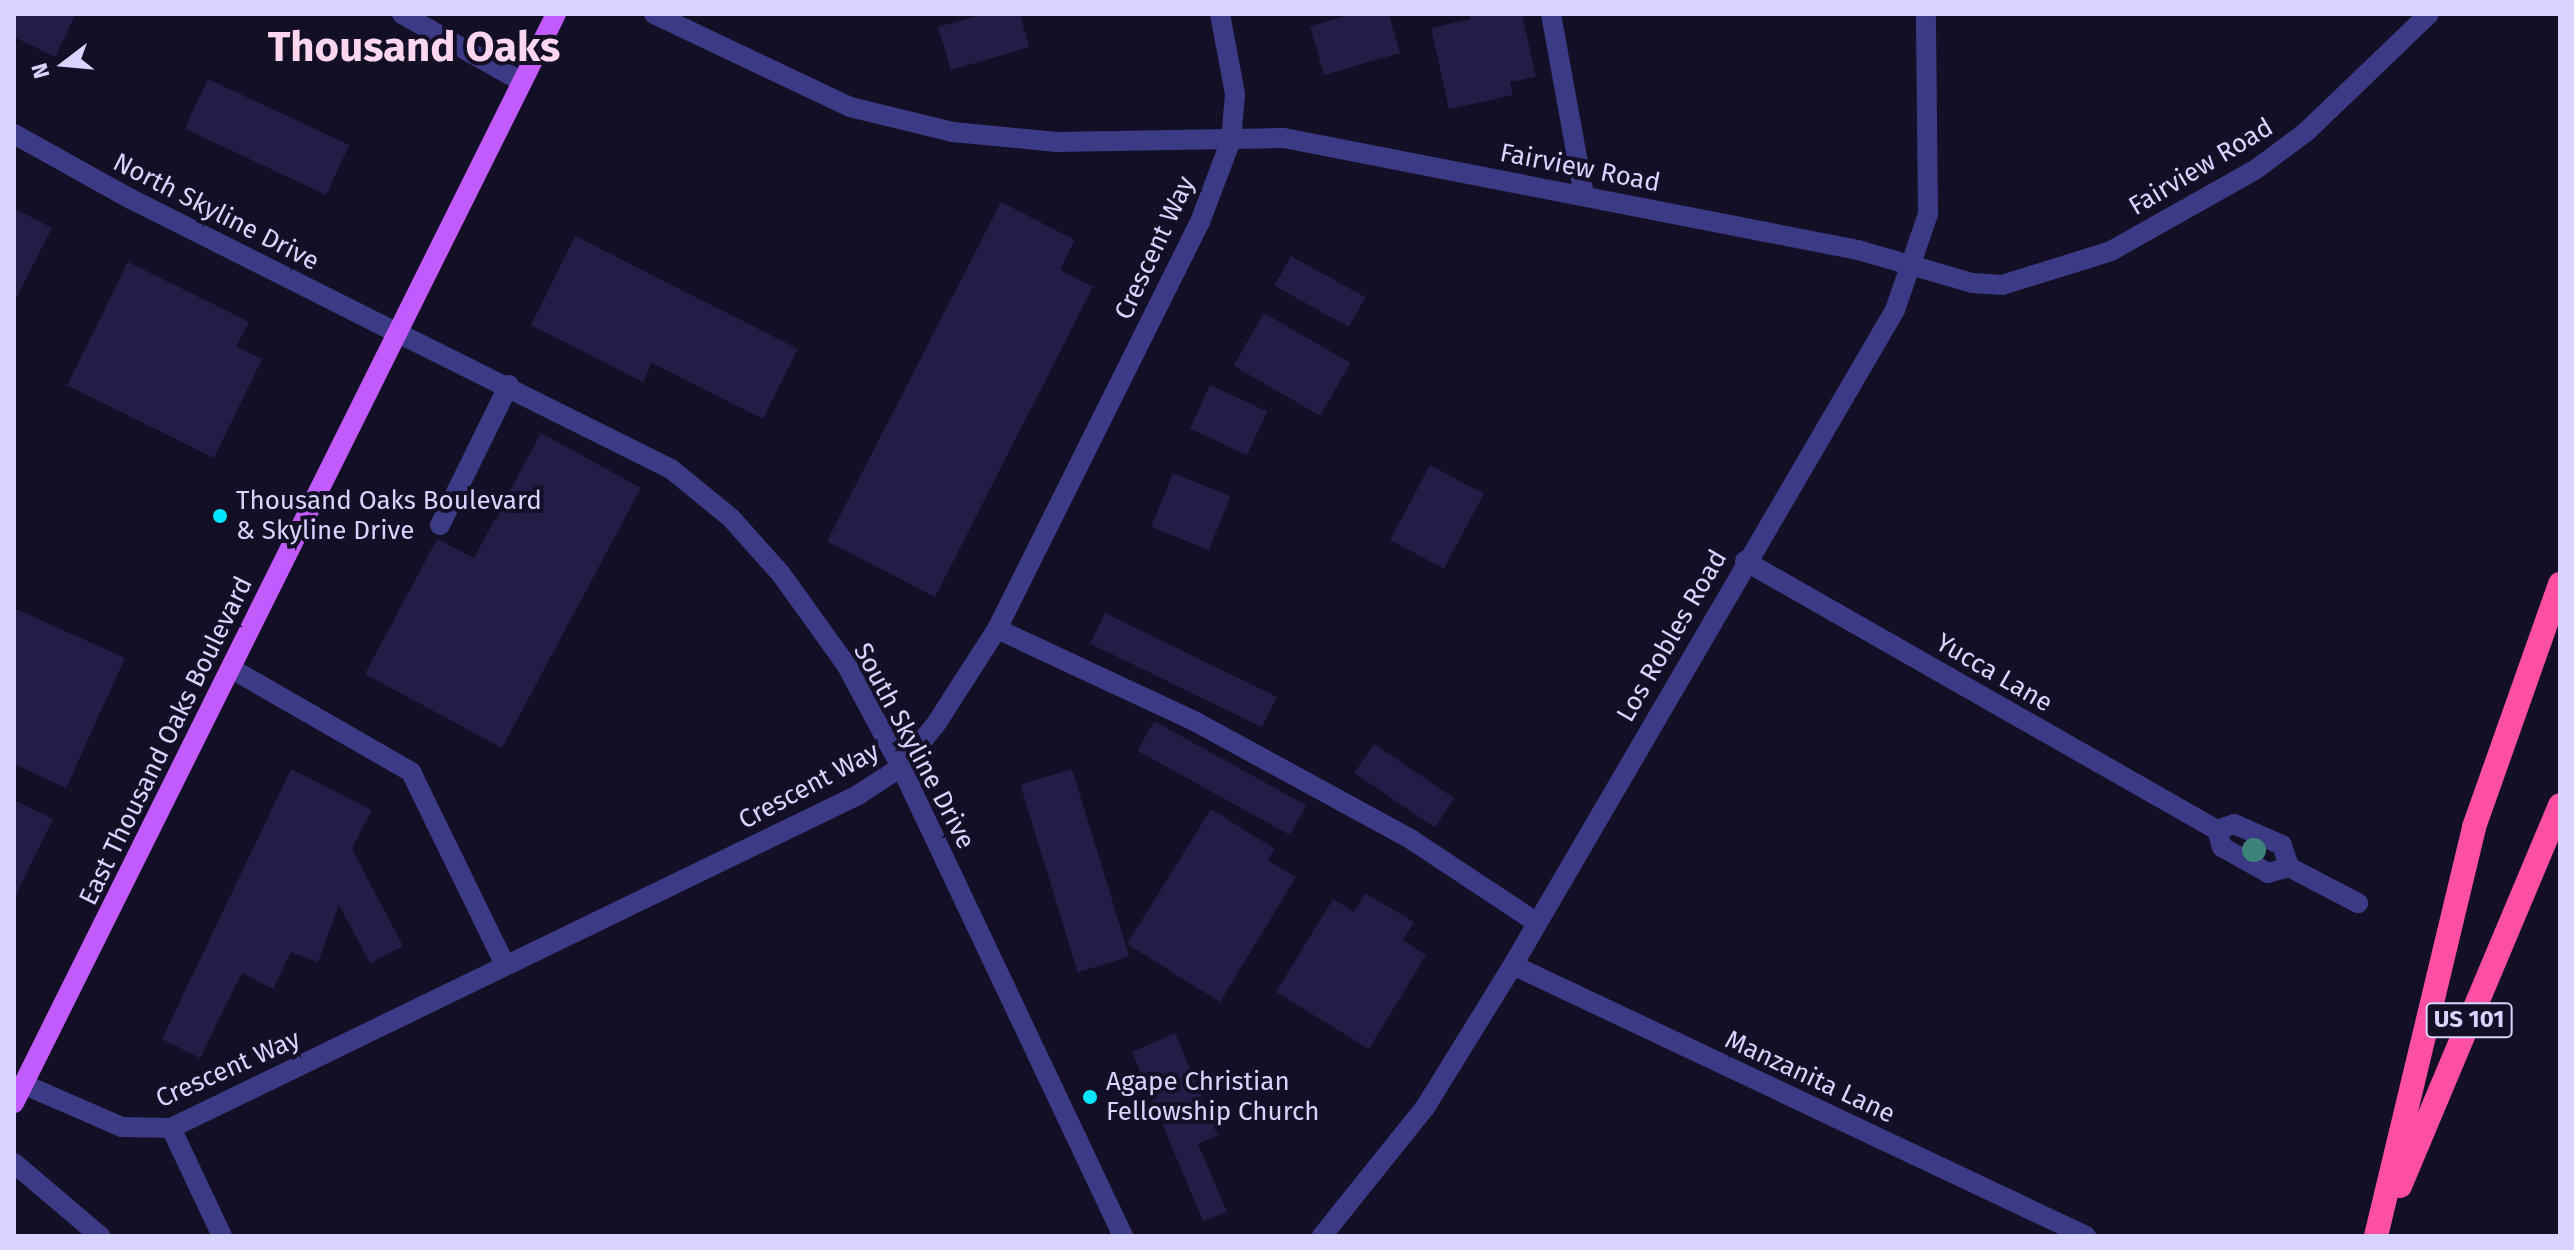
<!DOCTYPE html>
<html>
<head>
<meta charset="utf-8">
<style>
  body { margin:0 }
  #map { position:relative; width:2574px; height:1250px; overflow:hidden; background:#130f26; font-family:"Fira Sans",sans-serif }
  div>[style] { position:absolute }
  [style*='--x'] { left:calc(var(--x)*1px); top:calc(var(--y)*1px); width:calc(var(--w)*1px); rotate:calc(var(--a)*1deg) }
  .building>* { inset:0; background:#241b47; transform-origin:0 0 }
  .service>* { height:20px; margin:-10px; padding:0 10px; transform-origin:10px; border-radius:10px; background:#3d3a85 }
  .minor>* { height:20px; margin:-10px; padding:0 10px; transform-origin:10px; border-radius:10px; background:#3d3a85 }
  .tertiary>* { height:20px; margin:-10px; padding:0 10px; transform-origin:10px; border-radius:10px; background:#3d3a85 }
  .primary>* { height:20px; margin:-10px; padding:0 10px; transform-origin:10px; border-radius:10px; background:#c25bff }
  .motorway>* { height:24px; margin:-12px; padding:0 12px; transform-origin:12px; border-radius:12px; background:#ff4fa3 }
  .trees>* { width:24px; height:24px; margin:-12px; border-radius:50%; background:#3d827b }
  .dots>* { width:22px; height:22px; translate:-50% -50%; box-sizing:border-box; border:4px solid #130f26; border-radius:50% }
  span { translate:-50% -50%; white-space:nowrap; text-align:center; line-height:1.15; -webkit-text-stroke:8px #130f26; paint-order:stroke }
  .shield-label span { padding:2px 6px; background:#130f26; border:2px solid; border-radius:6px; -webkit-text-stroke-width:0 }
  .shield-label { font-size:24px; color:#d9d4ff; font-weight:700 }
  .street-label { font-size:26px; color:#d9d4ff }
  .poi-label { font-size:26px; color:#d9d4ff }
  .left { translate:0 -50%; text-align:left }
  .town-label { font-size:42px; color:#ffd6f0; font-weight:700 }
  .frame { position:absolute; inset:0; border:16px solid #d9d4ff; pointer-events:none }
  .north { position:absolute; left:24px; top:24px; width:80px; height:80px; -webkit-text-stroke:6px #130f26; paint-order:stroke; rotate:254deg; font-size:22px; font-weight:700; line-height:32px; text-align:center; color:#d9d4ff }
  .north::after { content:''; display:block; margin:auto; width:28px; height:36px; background:#d9d4ff; clip-path:polygon(50% 0,100% 100%,50% 72%,0 100%) }
</style>
</head>
<body>
<div id="map">
  <div class="building">
    <i style="clip-path:polygon(14px 14px,76px 14px,55px 57px,14px 37px)"></i>
    <i style="clip-path:polygon(983px 14px,1020px 14px,1029px 47px,951px 70px,938px 27px)"></i>
    <i style="clip-path:polygon(1354px 14px,1389px 14px,1400px 53px,1324px 75px,1310px 26px)"></i>
    <i style="clip-path:polygon(1469px 14px,1522px 14px,1536px 77px,1510px 82px,1513px 95px,1449px 109px,1431px 28px,1470px 19px)"></i>
    <i style="left:208px;top:79px;width:156px;height:55px;rotate:25deg"></i>
    <i style="clip-path:polygon(1001px 202px,1075px 240px,1060px 270px,1093px 287px,935px 597px,827px 541px)"></i>
    <i style="clip-path:polygon(14px 208px,52px 228px,14px 302px)"></i>
    <i style="clip-path:polygon(575px 236px,798px 349px,763px 419px,652px 363px,643px 382px,531px 325px)"></i>
    <i style="left:1291px;top:256px;width:85px;height:34px;rotate:29deg"></i>
    <i style="clip-path:polygon(128px 262px,249px 322px,236px 347px,262px 359px,214px 458px,67px 385px)"></i>
    <i style="left:1264px;top:313px;width:100px;height:61px;rotate:30deg"></i>
    <i style="left:1210px;top:385px;width:63px;height:48px;rotate:25deg"></i>
    <i style="clip-path:polygon(541px 433px,641px 488px,502px 748px,365px 674px,437px 539px,474px 558px)"></i>
    <i style="left:1430px;top:465px;width:61px;height:85px;rotate:28deg"></i>
    <i style="left:1173px;top:473px;width:62px;height:58px;rotate:22deg"></i>
    <i style="clip-path:polygon(14px 608px,125px 658px,66px 788px,14px 764px)"></i>
    <i style="left:1105px;top:613px;width:191px;height:34px;rotate:26deg"></i>
    <i style="left:1154px;top:721px;width:174px;height:34px;rotate:29deg"></i>
    <i style="left:1374px;top:744px;width:97px;height:35px;rotate:34deg"></i>
    <i style="clip-path:polygon(291px 769px,372px 810px,352px 849px,403px 946px,370px 963px,339px 905px,318px 962px,291px 952px,273px 989px,242px 973px,200px 1058px,162px 1039px)"></i>
    <i style="left:1072px;top:769px;width:196px;height:54px;rotate:73deg"></i>
    <i style="clip-path:polygon(14px 800px,53px 819px,14px 899px)"></i>
    <i style="clip-path:polygon(1211px 809px,1275px 849px,1268px 860px,1296px 877px,1220px 1002px,1127px 944px)"></i>
    <i style="clip-path:polygon(1365px 893px,1414px 922px,1403px 940px,1426px 955px,1369px 1049px,1276px 992px,1333px 899px,1354px 912px)"></i>
    <i style="clip-path:polygon(1175px 1033px,1218px 1135px,1198px 1144px,1227px 1212px,1203px 1221px,1132px 1052px)"></i>
  </div>
  <div class="service">
    <i style="--x:402;--y:14;--w:138;--a:29.5"></i>
    <i style="--x:1551;--y:14;--w:184;--a:79.7"></i>
    <i style="--x:440;--y:525;--w:156;--a:-63.8"></i>
    <i style="--x:997;--y:629;--w:220;--a:25"></i>
    <i style="--x:1196;--y:722;--w:246;--a:28.6"></i>
    <i style="--x:1412;--y:840;--w:149;--a:33.5"></i>
    <i style="--x:232;--y:669;--w:207;--a:29.9"></i>
    <i style="--x:411;--y:772;--w:215;--a:64"></i>
    <i style="--x:171;--y:1128;--w:119;--a:64.7"></i>
    <i style="--x:14;--y:1163;--w:113;--a:40.3"></i>
  </div>
  <div class="minor">
    <i style="--x:654;--y:14;--w:217;--a:25.4"></i>
    <i style="--x:850;--y:107;--w:106;--a:13.6"></i>
    <i style="--x:953;--y:132;--w:104;--a:5.5"></i>
    <i style="--x:1057;--y:142;--w:227;--a:-1"></i>
    <i style="--x:1284;--y:138;--w:585;--a:11.04"></i>
    <i style="--x:1858;--y:250;--w:119;--a:16.1"></i>
    <i style="--x:1972;--y:283;--w:30;--a:4"></i>
    <i style="--x:2002;--y:285;--w:114;--a:-17.3"></i>
    <i style="--x:2111;--y:251;--w:165;--a:-29.4"></i>
    <i style="--x:2255;--y:170;--w:64;--a:-36.7"></i>
    <i style="--x:2306;--y:132;--w:170;--a:-43.8"></i>
    <i style="--x:396;--y:332;--w:307;--a:26.5"></i>
    <i style="--x:671;--y:469;--w:77;--a:39.2"></i>
    <i style="--x:731;--y:518;--w:75;--a:48.2"></i>
    <i style="--x:781;--y:574;--w:113;--a:54.3"></i>
    <i style="--x:847;--y:666;--w:115;--a:61.9"></i>
    <i style="--x:901;--y:767;--w:519;--a:64.67"></i>
    <i style="--x:1745;--y:561;--w:543;--a:29.68"></i>
    <i style="--x:2217;--y:830;--w:18;--a:74"></i>
    <i style="--x:2222;--y:847;--w:53;--a:29.5"></i>
    <i style="--x:2268;--y:873;--w:22;--a:-16"></i>
    <i style="--x:2289;--y:867;--w:78;--a:27.6"></i>
    <i style="--x:2217;--y:830;--w:18;--a:-19"></i>
    <i style="--x:2234;--y:824;--w:52;--a:23.6"></i>
    <i style="--x:2282;--y:845;--w:23;--a:72"></i>
    <i style="--x:1513;--y:965;--w:634;--a:25.31"></i>
    <i style="--x:23;--y:1084;--w:108;--a:23.5"></i>
    <i style="--x:122;--y:1127;--w:49;--a:1.2"></i>
    <i style="--x:171;--y:1128;--w:763;--a:-25.86"></i>
    <i style="--x:858;--y:795;--w:51;--a:-33.1"></i>
    <i style="--x:901;--y:767;--w:55;--a:-50.9"></i>
    <i style="--x:936;--y:724;--w:113;--a:-57.3"></i>
    <i style="--x:997;--y:629;--w:455;--a:-63.5"></i>
    <i style="--x:1200;--y:222;--w:88;--a:-69.3"></i>
    <i style="--x:1231;--y:140;--w:46;--a:-85"></i>
    <i style="--x:1235;--y:94;--w:81;--a:-100.6"></i>
    <i style="--x:1322;--y:1236;--w:166;--a:-51.3"></i>
    <i style="--x:1426;--y:1106;--w:166;--a:-58.3"></i>
    <i style="--x:1513;--y:965;--w:758;--a:-59.75"></i>
    <i style="--x:1895;--y:310;--w:102;--a:-71"></i>
    <i style="--x:1928;--y:214;--w:200;--a:-90.6"></i>
  </div>
  <div class="tertiary">
    <i style="--x:14;--y:134;--w:134;--a:29.1"></i>
    <i style="--x:131;--y:199;--w:297;--a:26.7"></i>
  </div>
  <div class="primary">
    <i style="--x:14;--y:1103;--w:1216;--a:-63.54"></i>
  </div>
  <div class="motorway">
    <i style="--x:2400;--y:1186;--w:413;--a:-67.2"></i>
    <i style="--x:2376;--y:1236;--w:421;--a:-76.5"></i>
    <i style="--x:2474;--y:827;--w:258;--a:-70.5"></i>
  </div>
  <div class="trees">
    <i style="left:2254px;top:850px"></i>
  </div>
  <div class="dots">
    <i style="left:220px;top:516px;background:#00e5ff"></i>
    <i style="left:1090px;top:1097px;background:#00e5ff"></i>
  </div>
  <div class="shield-label">
    <span style="left:2469px;top:1020px">US 101</span>
  </div>
  <div class="street-label">
    <span style="left:2201px;top:167px;rotate:-31deg">Fairview Road</span>
    <span style="left:1580px;top:168px;rotate:11deg">Fairview Road</span>
    <span style="left:216px;top:212px;rotate:27deg">North Skyline Drive</span>
    <span style="left:1155px;top:248px;rotate:-65deg">Crescent Way</span>
    <span style="left:1672px;top:636px;rotate:-60deg">Los Robles Road</span>
    <span style="left:1994px;top:673px;rotate:30deg">Yucca Lane</span>
    <span style="left:166px;top:741px;rotate:-64deg">East Thousand Oaks Boulevard</span>
    <span style="left:914px;top:746px;rotate:62deg">South Skyline Drive</span>
    <span style="left:809px;top:786px;rotate:-28deg">Crescent Way</span>
    <span style="left:228px;top:1069px;rotate:-24deg">Crescent Way</span>
    <span style="left:1810px;top:1077px;rotate:25deg">Manzanita Lane</span>
  </div>
  <div class="poi-label">
    <span class="left" style="left:236px;top:516px">Thousand Oaks Boulevard<br>&amp; Skyline Drive</span>
    <span class="left" style="left:1106px;top:1097px">Agape Christian<br>Fellowship Church</span>
  </div>
  <div class="town-label">
    <span style="left:414px;top:47px">Thousand Oaks</span>
  </div>
  <div class="frame"></div>
  <div class="north">N</div>
</div>
</body>
</html>
